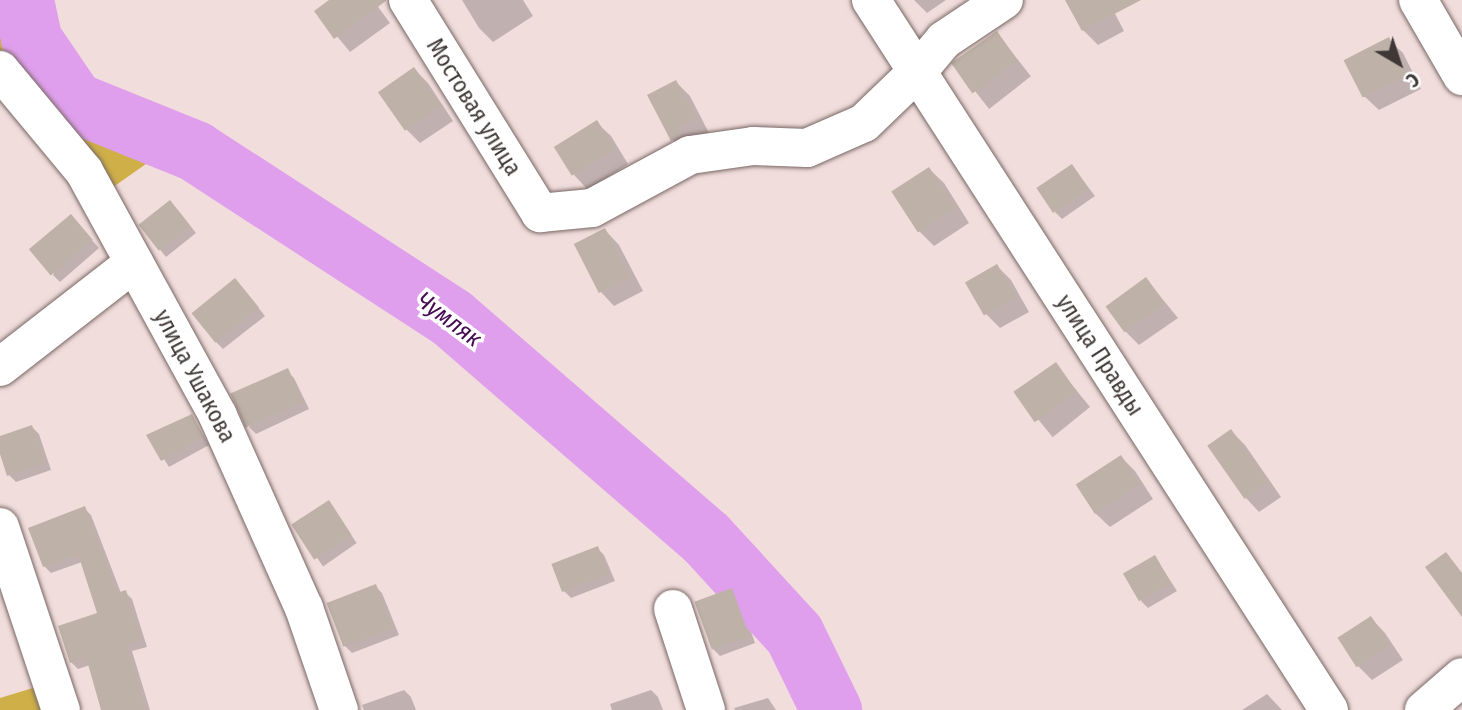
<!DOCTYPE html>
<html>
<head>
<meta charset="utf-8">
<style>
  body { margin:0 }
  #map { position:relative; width:1462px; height:710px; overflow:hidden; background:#f1dedc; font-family:"Fira Sans Condensed",sans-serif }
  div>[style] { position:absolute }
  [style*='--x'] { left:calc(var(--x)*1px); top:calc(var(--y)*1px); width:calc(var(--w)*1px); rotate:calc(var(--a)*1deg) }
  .forest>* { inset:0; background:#ceaf48 }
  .shadow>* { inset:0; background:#0003; transform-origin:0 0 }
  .river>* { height:61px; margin:-30.5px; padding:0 30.5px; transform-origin:30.5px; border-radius:30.5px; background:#df9fec }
  .building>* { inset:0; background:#beb1a7; transform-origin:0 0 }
  .roads { filter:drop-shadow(0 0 2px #786765) drop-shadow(0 0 2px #786765) }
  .minor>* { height:38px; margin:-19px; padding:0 19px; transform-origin:19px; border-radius:19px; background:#fff }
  span { translate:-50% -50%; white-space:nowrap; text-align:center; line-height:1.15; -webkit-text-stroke:7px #fff; paint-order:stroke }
  .street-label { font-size:23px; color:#3f3837 }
  .water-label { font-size:24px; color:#450a50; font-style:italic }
  .north { position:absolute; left:1364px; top:28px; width:70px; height:70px; -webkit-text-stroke:5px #fff; paint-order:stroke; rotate:141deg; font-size:19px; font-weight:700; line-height:28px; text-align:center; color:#3f3837 }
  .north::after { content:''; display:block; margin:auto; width:24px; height:32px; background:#3f3837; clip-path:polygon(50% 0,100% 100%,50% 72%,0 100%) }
</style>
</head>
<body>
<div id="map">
  <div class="forest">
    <i style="clip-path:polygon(0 0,14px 0,21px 38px,77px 121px,153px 159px,109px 190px,0 55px)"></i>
    <i style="clip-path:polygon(36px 687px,43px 710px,0 710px,0 698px)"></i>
  </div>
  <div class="shadow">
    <i style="clip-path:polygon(332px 0,373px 0,390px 23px,350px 52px,316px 11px)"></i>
    <i style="clip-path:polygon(462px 0,523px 0,533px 16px,493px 42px,479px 28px)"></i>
    <i style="clip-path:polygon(914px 0,946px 0,927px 13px)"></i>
    <i style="clip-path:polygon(1067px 0,1108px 0,1124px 31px,1098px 45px,1083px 30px)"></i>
    <i style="left:997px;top:33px;width:55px;height:53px;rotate:52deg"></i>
    <i style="clip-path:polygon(1388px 39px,1403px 53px,1421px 89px,1379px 110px,1364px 96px)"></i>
    <i style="clip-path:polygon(414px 69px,428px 83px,453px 121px,420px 143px,406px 129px)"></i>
    <i style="clip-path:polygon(676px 82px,690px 96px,709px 133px,686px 154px,672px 139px)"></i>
    <i style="clip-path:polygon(596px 122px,611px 136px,628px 164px,588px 190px,574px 175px)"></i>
    <i style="clip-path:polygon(1072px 166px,1095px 196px,1062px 219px,1055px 212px)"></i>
    <i style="clip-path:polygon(929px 169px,944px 183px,969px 223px,934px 246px,920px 232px,894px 192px)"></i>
    <i style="clip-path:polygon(177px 209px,196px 233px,166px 257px,141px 226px)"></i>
    <i style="clip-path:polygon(77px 224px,99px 248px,60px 282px,53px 275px)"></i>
    <i style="clip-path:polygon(605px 230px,619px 245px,643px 291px,614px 306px,600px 291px,576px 245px)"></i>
    <i style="clip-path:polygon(997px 266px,1011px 280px,1029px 312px,1000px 328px,986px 314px)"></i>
    <i style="clip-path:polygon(1146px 279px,1178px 318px,1139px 345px,1124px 330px)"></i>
    <i style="clip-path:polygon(242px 287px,265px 316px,223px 349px,216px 342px)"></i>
    <i style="left:1056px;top:365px;width:54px;height:48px;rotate:51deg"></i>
    <i style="clip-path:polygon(287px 371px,294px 378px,309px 409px,256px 434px,249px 427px)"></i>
    <i style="clip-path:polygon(191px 416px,209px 445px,169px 467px,149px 436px)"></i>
    <i style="clip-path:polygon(32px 427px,39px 434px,51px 470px,16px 482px,9px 475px,0 448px,0 438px)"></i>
    <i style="clip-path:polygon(1231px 431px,1245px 445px,1281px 497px,1259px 512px,1245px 497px)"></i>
    <i style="clip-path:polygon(1121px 457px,1135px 471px,1153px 499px,1110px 527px,1095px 513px)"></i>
    <i style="left:328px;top:502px;width:50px;height:41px;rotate:55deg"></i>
    <i style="clip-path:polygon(84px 508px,91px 515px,121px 593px,125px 592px,132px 599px,147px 647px,132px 651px,150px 710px,103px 710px,90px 665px,78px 669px,71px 662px,99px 615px,82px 562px,51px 573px,44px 566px)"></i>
    <i style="clip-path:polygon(597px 548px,604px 555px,615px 581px,571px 598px,564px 591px,554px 565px)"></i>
    <i style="clip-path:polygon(1155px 557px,1177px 591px,1148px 608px,1141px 601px)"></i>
    <i style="clip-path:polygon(375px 586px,382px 593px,399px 635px,352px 653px,345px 646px)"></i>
    <i style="clip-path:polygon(732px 590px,739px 597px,755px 643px,720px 656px,713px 649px,696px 603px)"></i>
    <i style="clip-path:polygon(1371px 618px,1385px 633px,1403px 660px,1372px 680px,1358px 666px,1340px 638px)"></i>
    <i style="clip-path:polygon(404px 690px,411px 697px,416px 710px,364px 710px,362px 705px)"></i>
    <i style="clip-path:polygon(651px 690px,658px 697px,663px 710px,612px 710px,610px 704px)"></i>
    <i style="clip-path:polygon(1267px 694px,1282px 710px,1242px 710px)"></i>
    <i style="clip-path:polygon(768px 698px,776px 710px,735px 710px,734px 708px)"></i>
  </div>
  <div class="river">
    <i style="--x:23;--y:0;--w:40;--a:78"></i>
    <i style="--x:31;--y:39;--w:76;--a:55.7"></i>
    <i style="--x:74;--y:102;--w:131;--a:22"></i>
    <i style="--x:195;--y:151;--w:306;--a:33"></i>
    <i style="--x:452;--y:318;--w:336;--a:40.9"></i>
    <i style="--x:706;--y:538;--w:130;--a:47.5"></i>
    <i style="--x:794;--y:634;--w:85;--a:64"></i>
  </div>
  <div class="building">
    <i style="clip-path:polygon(329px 0,386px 0,386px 1px,334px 39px,314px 11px)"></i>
    <i style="clip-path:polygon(1065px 0,1141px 0,1082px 31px)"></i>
    <i style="left:997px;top:31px;width:37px;height:56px;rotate:55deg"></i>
    <i style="left:1389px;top:37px;width:42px;height:51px;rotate:63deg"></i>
    <i style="left:414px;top:67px;width:47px;height:44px;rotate:55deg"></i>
    <i style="clip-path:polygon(676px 80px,696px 118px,678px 128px,678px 137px,671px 141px,647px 95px)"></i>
    <i style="left:597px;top:120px;width:34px;height:51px;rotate:58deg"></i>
    <i style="left:1072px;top:164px;width:30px;height:43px;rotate:56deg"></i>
    <i style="left:929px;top:167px;width:49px;height:45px;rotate:57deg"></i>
    <i style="left:170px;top:200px;width:33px;height:40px;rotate:52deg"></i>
    <i style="left:71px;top:214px;width:34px;height:55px;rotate:50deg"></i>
    <i style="left:605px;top:228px;width:55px;height:35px;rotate:63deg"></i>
    <i style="left:997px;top:264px;width:38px;height:37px;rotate:60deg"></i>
    <i style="left:1146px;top:277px;width:32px;height:50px;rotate:54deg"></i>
    <i style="left:235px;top:278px;width:38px;height:56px;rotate:51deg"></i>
    <i style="left:1056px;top:362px;width:37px;height:52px;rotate:55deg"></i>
    <i style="left:288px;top:368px;width:37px;height:63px;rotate:66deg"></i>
    <i style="clip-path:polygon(192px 414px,204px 437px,161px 461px,146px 435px)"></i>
    <i style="clip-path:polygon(32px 425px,45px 463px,7px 476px,0 454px,0 436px)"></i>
    <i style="left:1231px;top:429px;width:65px;height:29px;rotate:55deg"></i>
    <i style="left:1121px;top:455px;width:35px;height:54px;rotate:57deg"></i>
    <i style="left:329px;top:500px;width:42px;height:45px;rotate:57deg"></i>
    <i style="clip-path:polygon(85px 506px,117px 593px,126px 590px,141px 640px,126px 644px,146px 710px,101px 710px,86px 657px,70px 663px,58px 626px,97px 613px,78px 554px,43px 567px,28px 528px)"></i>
    <i style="left:598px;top:546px;width:30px;height:50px;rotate:69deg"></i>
    <i style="clip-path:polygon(1446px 552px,1462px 573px,1462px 617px,1425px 567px)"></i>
    <i style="left:1155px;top:555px;width:32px;height:37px;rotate:60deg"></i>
    <i style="left:376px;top:584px;width:47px;height:53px;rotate:69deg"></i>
    <i style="left:732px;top:588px;width:51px;height:40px;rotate:70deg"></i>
    <i style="left:1371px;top:616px;width:35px;height:40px;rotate:57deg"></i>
  </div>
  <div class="roads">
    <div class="minor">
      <i style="--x:408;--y:0;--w:251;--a:58.2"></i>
      <i style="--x:540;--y:213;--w:52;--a:-5.5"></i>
      <i style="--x:592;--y:208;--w:111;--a:-28.4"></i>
      <i style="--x:690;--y:155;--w:64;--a:-8.1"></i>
      <i style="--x:753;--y:146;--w:54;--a:2.1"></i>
      <i style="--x:807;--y:148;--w:62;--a:-23.7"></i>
      <i style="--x:864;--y:123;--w:75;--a:-43.9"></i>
      <i style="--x:918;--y:71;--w:40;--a:-50"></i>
      <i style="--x:944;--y:40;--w:72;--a:-33.7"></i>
      <i style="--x:871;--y:0;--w:845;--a:57.18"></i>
      <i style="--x:1418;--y:0;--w:88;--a:59.9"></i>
      <i style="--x:0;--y:70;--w:131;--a:50.3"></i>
      <i style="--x:84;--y:171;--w:279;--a:61.3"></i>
      <i style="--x:218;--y:416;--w:210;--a:65.9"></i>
      <i style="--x:304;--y:608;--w:108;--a:71.1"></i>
      <i style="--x:0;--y:367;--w:170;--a:-37.8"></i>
      <i style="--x:0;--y:527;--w:193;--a:71.6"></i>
      <i style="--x:673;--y:609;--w:106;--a:71.9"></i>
      <i style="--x:1424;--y:710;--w:50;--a:-41"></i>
    </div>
  </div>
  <div class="street-label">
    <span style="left:474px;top:107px;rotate:58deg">Мостовая улица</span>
    <span style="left:1100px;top:355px;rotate:57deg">улица Правды</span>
    <span style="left:195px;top:376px;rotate:62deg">улица Ушакова</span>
  </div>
  <div class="water-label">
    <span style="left:449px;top:320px;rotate:37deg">Чумляк</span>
  </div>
  <div class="north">С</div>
</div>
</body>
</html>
